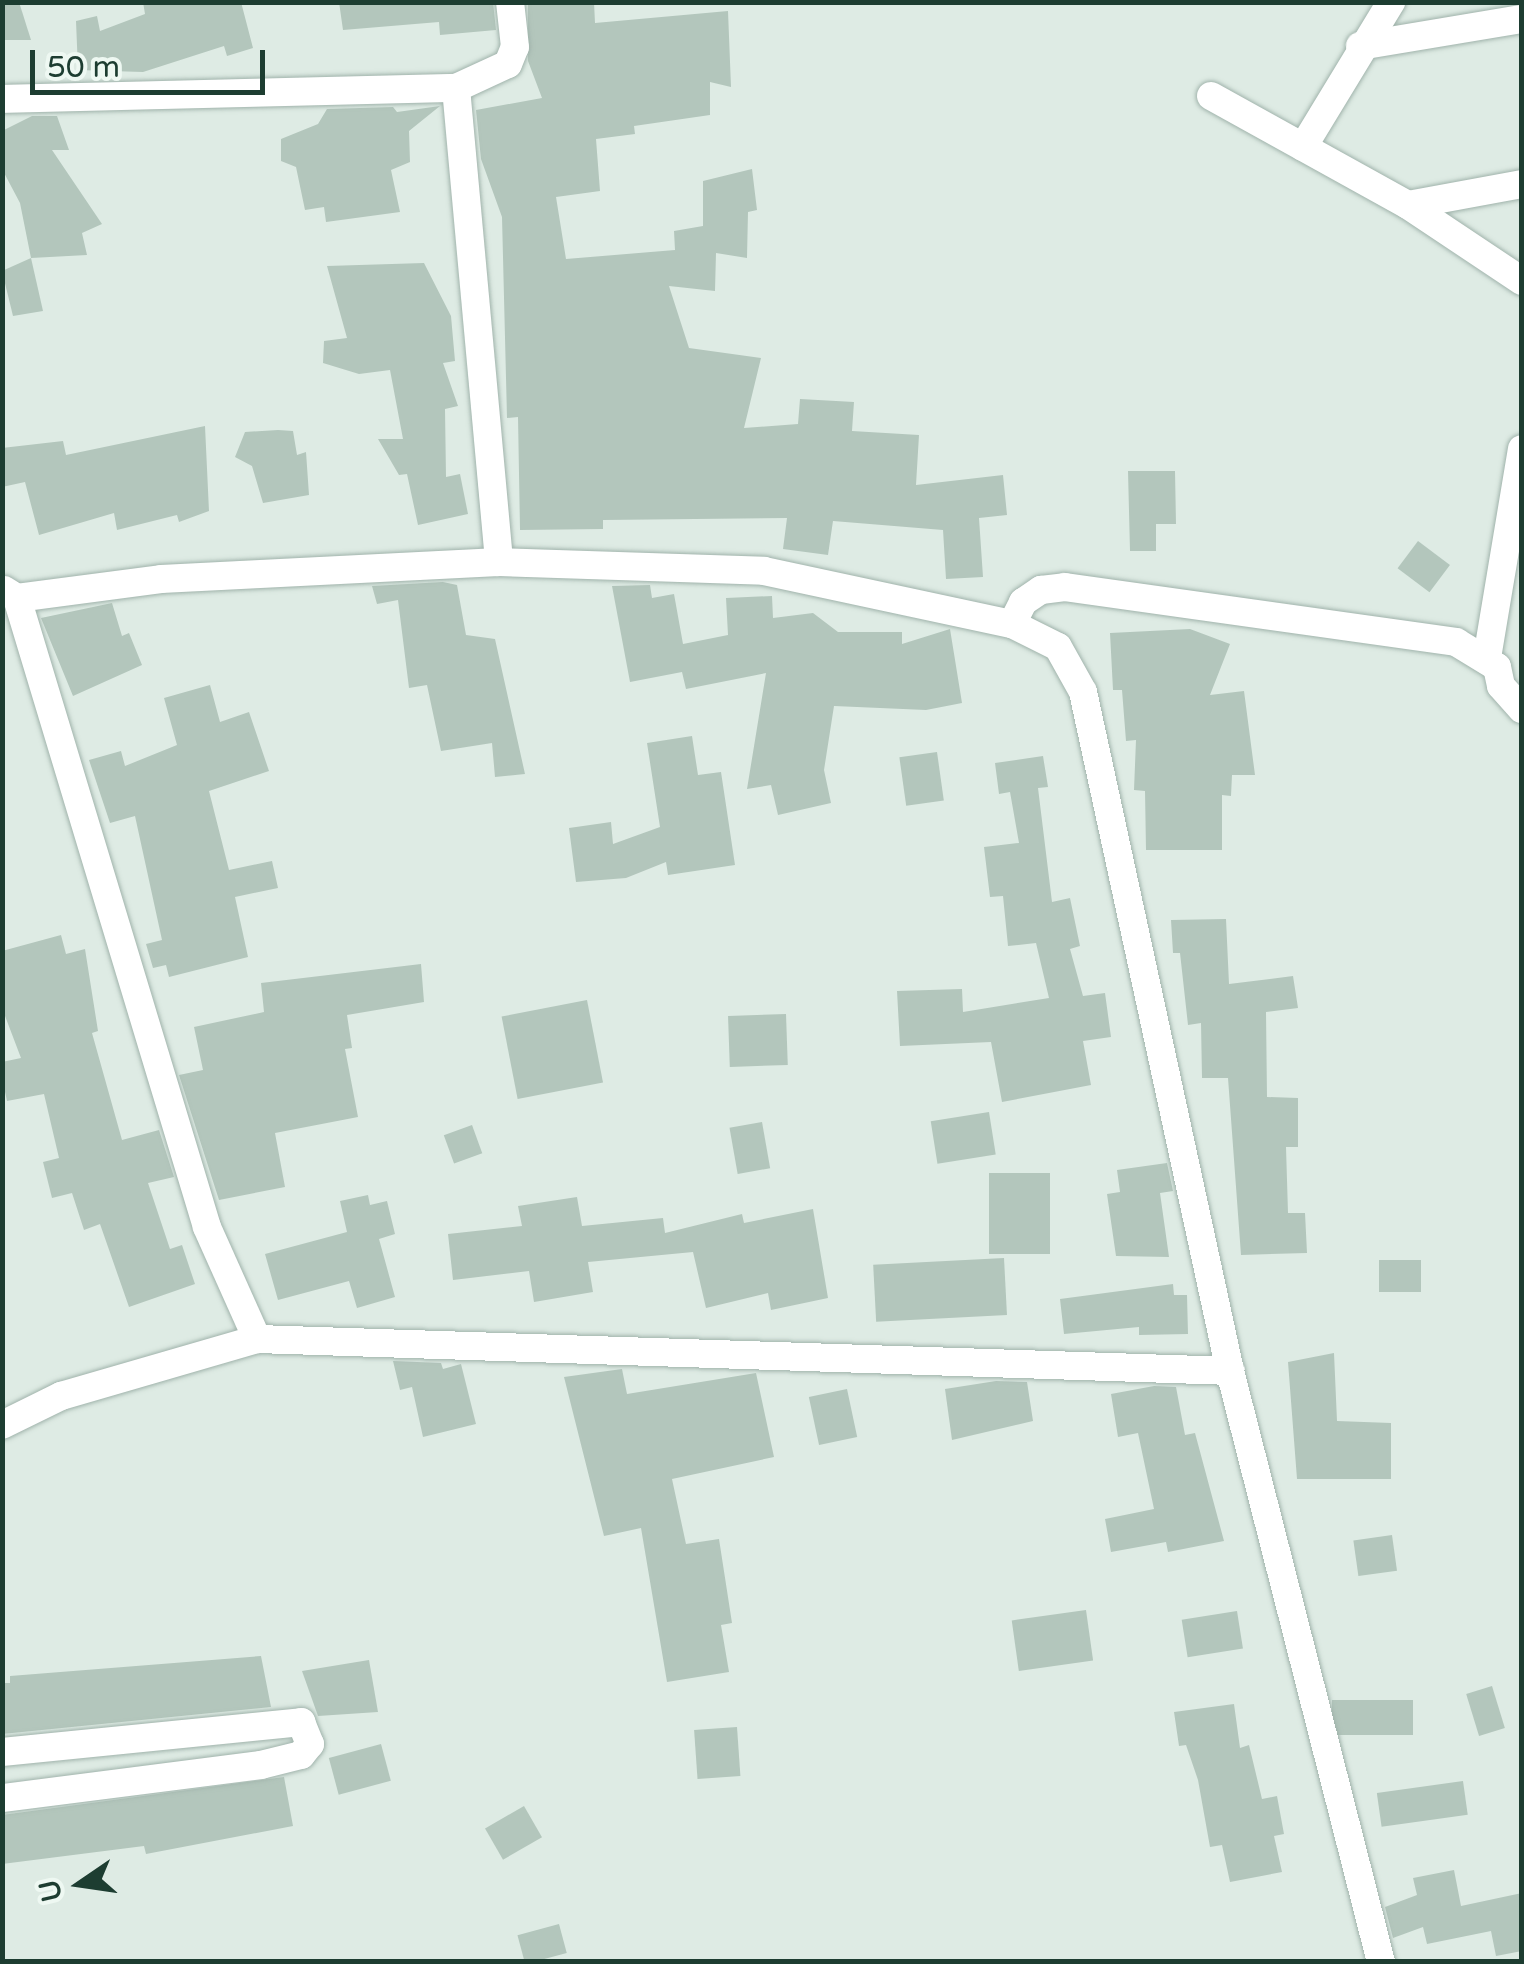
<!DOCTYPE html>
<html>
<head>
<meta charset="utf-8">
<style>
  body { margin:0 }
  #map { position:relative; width:1524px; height:1964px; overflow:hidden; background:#deebe4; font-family:"Varela Round",sans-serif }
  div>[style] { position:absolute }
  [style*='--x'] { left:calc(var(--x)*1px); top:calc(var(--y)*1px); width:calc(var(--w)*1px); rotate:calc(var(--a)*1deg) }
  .building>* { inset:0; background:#b3c6bc; transform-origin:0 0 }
  .roads { filter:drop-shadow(0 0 2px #a0b3ab) drop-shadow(0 0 2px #a0b3ab) }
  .street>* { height:28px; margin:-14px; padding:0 14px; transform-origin:14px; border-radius:14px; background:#fff }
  span { translate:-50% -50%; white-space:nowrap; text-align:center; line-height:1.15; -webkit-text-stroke:8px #eef8f2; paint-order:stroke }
  .frame { position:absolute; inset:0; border:5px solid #1d3d31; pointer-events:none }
  .north { position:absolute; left:30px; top:1834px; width:100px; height:100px; -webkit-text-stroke:8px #eef8f2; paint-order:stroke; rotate:257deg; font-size:28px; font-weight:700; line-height:40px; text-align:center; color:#1d3d31 }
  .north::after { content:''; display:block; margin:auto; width:35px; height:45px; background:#1d3d31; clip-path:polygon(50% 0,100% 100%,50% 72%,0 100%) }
  .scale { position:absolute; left:30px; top:50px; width:235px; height:45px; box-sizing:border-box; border:5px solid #1d3d31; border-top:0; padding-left:12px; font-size:30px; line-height:35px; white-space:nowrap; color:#1d3d31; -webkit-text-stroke:8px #eef8f2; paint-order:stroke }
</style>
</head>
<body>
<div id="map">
  <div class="building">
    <i style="clip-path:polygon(2px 2px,19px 2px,31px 40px,2px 40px)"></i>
    <i style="clip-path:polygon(143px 2px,241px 2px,253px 48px,227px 56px,224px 46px,143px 72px,78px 70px,76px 21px,97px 16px,100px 31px,145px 14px)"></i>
    <i style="clip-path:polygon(339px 2px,493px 2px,496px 30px,440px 35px,439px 22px,343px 30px)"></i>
    <i style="clip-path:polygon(528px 2px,594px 2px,595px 23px,728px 11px,731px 87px,710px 82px,710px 115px,634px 126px,635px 134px,596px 139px,600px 191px,556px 197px,566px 259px,675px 250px,674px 231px,703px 226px,703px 181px,752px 169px,757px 210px,748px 212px,747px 258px,716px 253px,715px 291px,669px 286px,689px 348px,761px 358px,744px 428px,798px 424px,800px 399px,854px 402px,852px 431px,919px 435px,916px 485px,1003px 475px,1007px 515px,979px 518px,983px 577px,946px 579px,943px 530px,833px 521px,828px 555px,783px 549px,787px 518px,603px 520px,603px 529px,520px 530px,518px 417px,507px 418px,502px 217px,481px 159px,476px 110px,542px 98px,528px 61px)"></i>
    <i style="clip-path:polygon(440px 106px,409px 131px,410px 162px,391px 170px,400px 212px,326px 222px,324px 207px,305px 210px,296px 167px,281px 161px,281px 139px,318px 124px,327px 109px,393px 107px,397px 112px)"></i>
    <i style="clip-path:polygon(32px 116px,57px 116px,69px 150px,52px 150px,102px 224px,82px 233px,87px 255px,31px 258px,20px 203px,2px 169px,2px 131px)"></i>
    <i style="clip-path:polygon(31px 258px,43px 311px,13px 316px,2px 271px)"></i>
    <i style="clip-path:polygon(424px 263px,451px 316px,455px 361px,443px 363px,458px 406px,445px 409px,446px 477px,460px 474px,468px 514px,418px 525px,407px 474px,399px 475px,378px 439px,403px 439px,390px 370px,359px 374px,323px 363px,324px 341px,347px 338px,327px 266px)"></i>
    <i style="clip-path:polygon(205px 426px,209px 511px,179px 522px,177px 515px,117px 530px,114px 513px,39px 535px,25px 482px,2px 487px,2px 448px,63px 441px,66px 455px)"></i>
    <i style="clip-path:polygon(278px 430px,293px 431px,297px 455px,306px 452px,309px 495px,263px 503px,252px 466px,235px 457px,245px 432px)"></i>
    <i style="clip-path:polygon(1128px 471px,1175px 471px,1176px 524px,1156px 524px,1156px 551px,1130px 551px)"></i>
    <i style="left:1418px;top:541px;width:40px;height:34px;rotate:37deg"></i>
    <i style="clip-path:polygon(443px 582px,457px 585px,466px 635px,495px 639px,525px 774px,495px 777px,492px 743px,441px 751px,427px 685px,409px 688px,398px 600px,377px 604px,372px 586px)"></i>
    <i style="clip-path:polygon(650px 585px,652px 598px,674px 594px,683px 644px,728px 635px,726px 598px,772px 596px,773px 618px,813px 613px,838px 632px,902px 632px,902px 644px,950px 629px,962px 703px,926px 710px,834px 706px,824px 770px,831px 803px,778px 815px,771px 785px,747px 789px,766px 673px,686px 689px,682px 672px,630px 682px,612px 586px)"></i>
    <i style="clip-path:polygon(112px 603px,122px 636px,129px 633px,142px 665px,73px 696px,41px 618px)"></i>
    <i style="clip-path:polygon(1190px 629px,1230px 644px,1210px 695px,1244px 691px,1255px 775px,1232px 775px,1231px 796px,1222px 795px,1222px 850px,1146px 850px,1145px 791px,1134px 790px,1136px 740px,1126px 741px,1122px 690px,1113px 690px,1110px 633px)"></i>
    <i style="clip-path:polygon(210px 685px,220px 722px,249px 712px,269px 771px,209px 791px,229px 870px,272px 861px,278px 888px,235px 897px,248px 957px,169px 977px,166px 965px,153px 968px,146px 944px,162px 940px,135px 816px,110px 823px,89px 760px,121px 751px,125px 766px,177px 745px,164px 698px)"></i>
    <i style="clip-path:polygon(692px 736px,698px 775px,721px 772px,735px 865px,668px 875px,666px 862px,626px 878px,576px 882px,569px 828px,611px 822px,613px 844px,660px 827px,647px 743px)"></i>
    <i style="left:937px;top:752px;width:49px;height:38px;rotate:82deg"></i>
    <i style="clip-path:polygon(1043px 756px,1048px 787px,1038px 788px,1052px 902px,1070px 898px,1080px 946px,1070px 949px,1083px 996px,1105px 993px,1111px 1037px,1083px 1041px,1091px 1085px,1002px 1102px,991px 1042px,900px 1046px,897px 991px,962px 989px,963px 1012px,1049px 998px,1036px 943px,1008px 946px,1003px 896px,990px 897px,984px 847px,1019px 843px,1010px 792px,999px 794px,995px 763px)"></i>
    <i style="clip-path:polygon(1226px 919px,1229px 984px,1293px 976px,1298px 1008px,1266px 1012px,1267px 1097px,1298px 1098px,1298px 1147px,1286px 1147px,1288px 1213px,1305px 1213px,1307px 1253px,1241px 1255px,1228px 1078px,1202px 1078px,1201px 1023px,1188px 1025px,1180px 953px,1173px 953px,1171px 920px)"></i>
    <i style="clip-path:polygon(61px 935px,66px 954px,85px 949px,98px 1031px,92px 1033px,122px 1140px,159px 1130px,174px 1177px,148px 1183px,170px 1249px,182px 1245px,195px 1284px,129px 1307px,100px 1224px,84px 1230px,72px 1193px,52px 1198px,43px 1162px,59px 1158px,44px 1094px,7px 1101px,2px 1078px,2px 1062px,21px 1058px,2px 1008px,2px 951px)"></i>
    <i style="clip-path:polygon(421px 964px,424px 1002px,347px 1015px,352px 1048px,345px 1049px,358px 1117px,275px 1133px,285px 1187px,219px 1200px,179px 1075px,203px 1070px,194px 1027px,264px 1012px,261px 983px)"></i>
    <i style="left:587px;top:1000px;width:84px;height:87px;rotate:79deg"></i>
    <i style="left:786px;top:1014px;width:51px;height:58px;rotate:88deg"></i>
    <i style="left:989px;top:1112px;width:43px;height:59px;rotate:81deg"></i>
    <i style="left:762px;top:1122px;width:47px;height:33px;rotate:80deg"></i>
    <i style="left:472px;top:1125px;width:30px;height:30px;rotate:70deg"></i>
    <i style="clip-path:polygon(1167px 1163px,1173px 1191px,1160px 1193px,1169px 1257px,1116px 1256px,1107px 1194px,1120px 1192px,1117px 1170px)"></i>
    <i style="left:989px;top:1173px;width:61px;height:81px"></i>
    <i style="clip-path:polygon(368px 1195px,370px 1205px,387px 1201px,395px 1234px,379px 1239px,395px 1297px,357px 1308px,349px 1281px,278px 1300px,265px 1254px,347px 1232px,340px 1201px)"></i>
    <i style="clip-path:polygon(577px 1197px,582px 1226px,663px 1218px,665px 1233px,742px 1214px,744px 1223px,813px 1209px,828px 1298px,771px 1310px,768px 1293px,706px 1308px,693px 1252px,588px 1262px,593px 1292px,534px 1302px,529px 1271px,453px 1280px,448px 1234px,522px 1226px,518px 1206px)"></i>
    <i style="left:1004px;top:1258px;width:57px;height:131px;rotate:87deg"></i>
    <i style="left:1421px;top:1260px;width:32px;height:42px;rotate:90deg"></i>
    <i style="clip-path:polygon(1173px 1284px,1174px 1295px,1187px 1295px,1188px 1334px,1139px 1335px,1139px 1327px,1064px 1334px,1060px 1299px)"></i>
    <i style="clip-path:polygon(1334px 1353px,1337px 1421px,1391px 1423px,1391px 1479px,1297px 1479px,1288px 1362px)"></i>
    <i style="clip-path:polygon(393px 1361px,441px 1363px,443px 1369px,461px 1364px,476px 1424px,423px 1437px,412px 1387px,400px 1390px)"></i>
    <i style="clip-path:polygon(622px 1369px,627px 1394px,756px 1373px,774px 1457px,672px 1479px,686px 1544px,719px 1539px,732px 1623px,721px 1625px,729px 1672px,667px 1682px,641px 1528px,604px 1536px,564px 1377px)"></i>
    <i style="clip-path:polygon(996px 1381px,1027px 1382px,1033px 1421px,952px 1440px,945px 1389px)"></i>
    <i style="clip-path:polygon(1154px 1386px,1176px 1387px,1185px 1435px,1195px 1433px,1224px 1541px,1168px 1552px,1166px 1542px,1111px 1552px,1105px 1519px,1154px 1509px,1138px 1433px,1118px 1437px,1111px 1394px)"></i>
    <i style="left:847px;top:1389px;width:49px;height:39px;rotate:78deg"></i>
    <i style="left:1392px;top:1535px;width:36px;height:39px;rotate:82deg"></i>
    <i style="left:1086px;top:1610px;width:51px;height:75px;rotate:82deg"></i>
    <i style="left:1237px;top:1611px;width:38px;height:56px;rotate:81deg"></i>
    <i style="clip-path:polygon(261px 1656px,271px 1707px,2px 1734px,2px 1683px,10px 1683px,10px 1676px)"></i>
    <i style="clip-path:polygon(369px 1660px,378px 1712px,318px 1716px,302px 1671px)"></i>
    <i style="left:1492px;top:1686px;width:44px;height:27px;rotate:73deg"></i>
    <i style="left:1413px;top:1700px;width:35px;height:81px;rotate:90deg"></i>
    <i style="clip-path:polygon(1234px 1704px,1240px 1748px,1249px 1745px,1262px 1799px,1277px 1796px,1284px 1834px,1274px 1836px,1282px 1872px,1230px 1882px,1222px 1845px,1210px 1847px,1198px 1780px,1186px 1745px,1179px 1746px,1174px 1712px)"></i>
    <i style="left:737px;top:1727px;width:49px;height:43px;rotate:86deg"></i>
    <i style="left:381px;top:1744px;width:38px;height:54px;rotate:75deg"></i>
    <i style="clip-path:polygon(284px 1777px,293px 1826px,146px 1854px,144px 1846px,2px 1864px,2px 1815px)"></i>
    <i style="left:1463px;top:1781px;width:34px;height:87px;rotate:82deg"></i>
    <i style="left:524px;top:1806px;width:36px;height:45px;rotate:60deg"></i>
    <i style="clip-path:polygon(1454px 1870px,1461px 1906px,1522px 1893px,1522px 1951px,1496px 1956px,1491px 1931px,1427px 1944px,1423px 1927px,1393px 1938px,1385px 1907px,1417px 1895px,1413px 1878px)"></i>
    <i style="left:559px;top:1924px;width:30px;height:43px;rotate:75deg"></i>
  </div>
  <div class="roads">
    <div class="street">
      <i style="--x:1360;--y:46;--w:164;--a:-9.5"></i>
      <i style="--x:456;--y:88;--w:476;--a:84.8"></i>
      <i style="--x:1211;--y:96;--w:225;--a:29"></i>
      <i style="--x:1408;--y:205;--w:137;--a:33.7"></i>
      <i style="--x:2;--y:99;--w:454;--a:-1.4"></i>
      <i style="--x:456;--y:88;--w:57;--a:-24.8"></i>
      <i style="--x:508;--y:64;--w:18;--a:-68"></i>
      <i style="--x:515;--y:47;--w:45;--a:-96.3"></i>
      <i style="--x:1303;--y:147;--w:170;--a:-58.7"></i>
      <i style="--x:1408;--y:205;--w:116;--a:-10.4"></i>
      <i style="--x:17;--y:598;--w:145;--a:-7.5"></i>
      <i style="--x:161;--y:579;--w:338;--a:-2.9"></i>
      <i style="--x:499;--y:562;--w:265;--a:1.9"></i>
      <i style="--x:764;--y:571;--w:254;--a:12.1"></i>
      <i style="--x:1012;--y:624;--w:51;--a:26.6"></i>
      <i style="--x:1058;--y:647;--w:51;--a:60.9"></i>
      <i style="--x:1083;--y:692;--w:695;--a:77.78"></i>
      <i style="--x:1230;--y:1371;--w:610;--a:75.67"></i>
      <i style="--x:1012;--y:624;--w:25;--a:-63"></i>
      <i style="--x:1023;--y:602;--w:22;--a:-34"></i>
      <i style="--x:1041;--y:590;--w:24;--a:-7"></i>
      <i style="--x:1065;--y:587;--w:395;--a:8"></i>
      <i style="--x:1456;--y:642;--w:48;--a:31.4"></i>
      <i style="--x:1497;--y:667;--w:19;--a:78"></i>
      <i style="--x:1501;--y:686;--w:31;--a:48"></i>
      <i style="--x:1487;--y:658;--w:212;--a:-80.5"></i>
      <i style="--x:257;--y:1339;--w:974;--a:1.88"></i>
      <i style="--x:2;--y:1425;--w:66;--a:-26.2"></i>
      <i style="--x:61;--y:1396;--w:204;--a:-16.2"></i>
      <i style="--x:257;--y:1339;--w:123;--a:-114.1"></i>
      <i style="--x:207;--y:1227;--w:657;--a:-106.81"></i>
      <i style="--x:17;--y:598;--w:15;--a:-148"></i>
      <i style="--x:2;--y:1752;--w:301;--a:-5.7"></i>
      <i style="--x:301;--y:1722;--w:24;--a:68"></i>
      <i style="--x:310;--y:1744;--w:14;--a:129"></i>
      <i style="--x:301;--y:1755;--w:41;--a:166"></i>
      <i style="--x:261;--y:1765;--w:261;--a:172.7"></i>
    </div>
  </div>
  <div class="frame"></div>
  <div class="north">U</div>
  <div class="scale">50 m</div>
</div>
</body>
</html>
